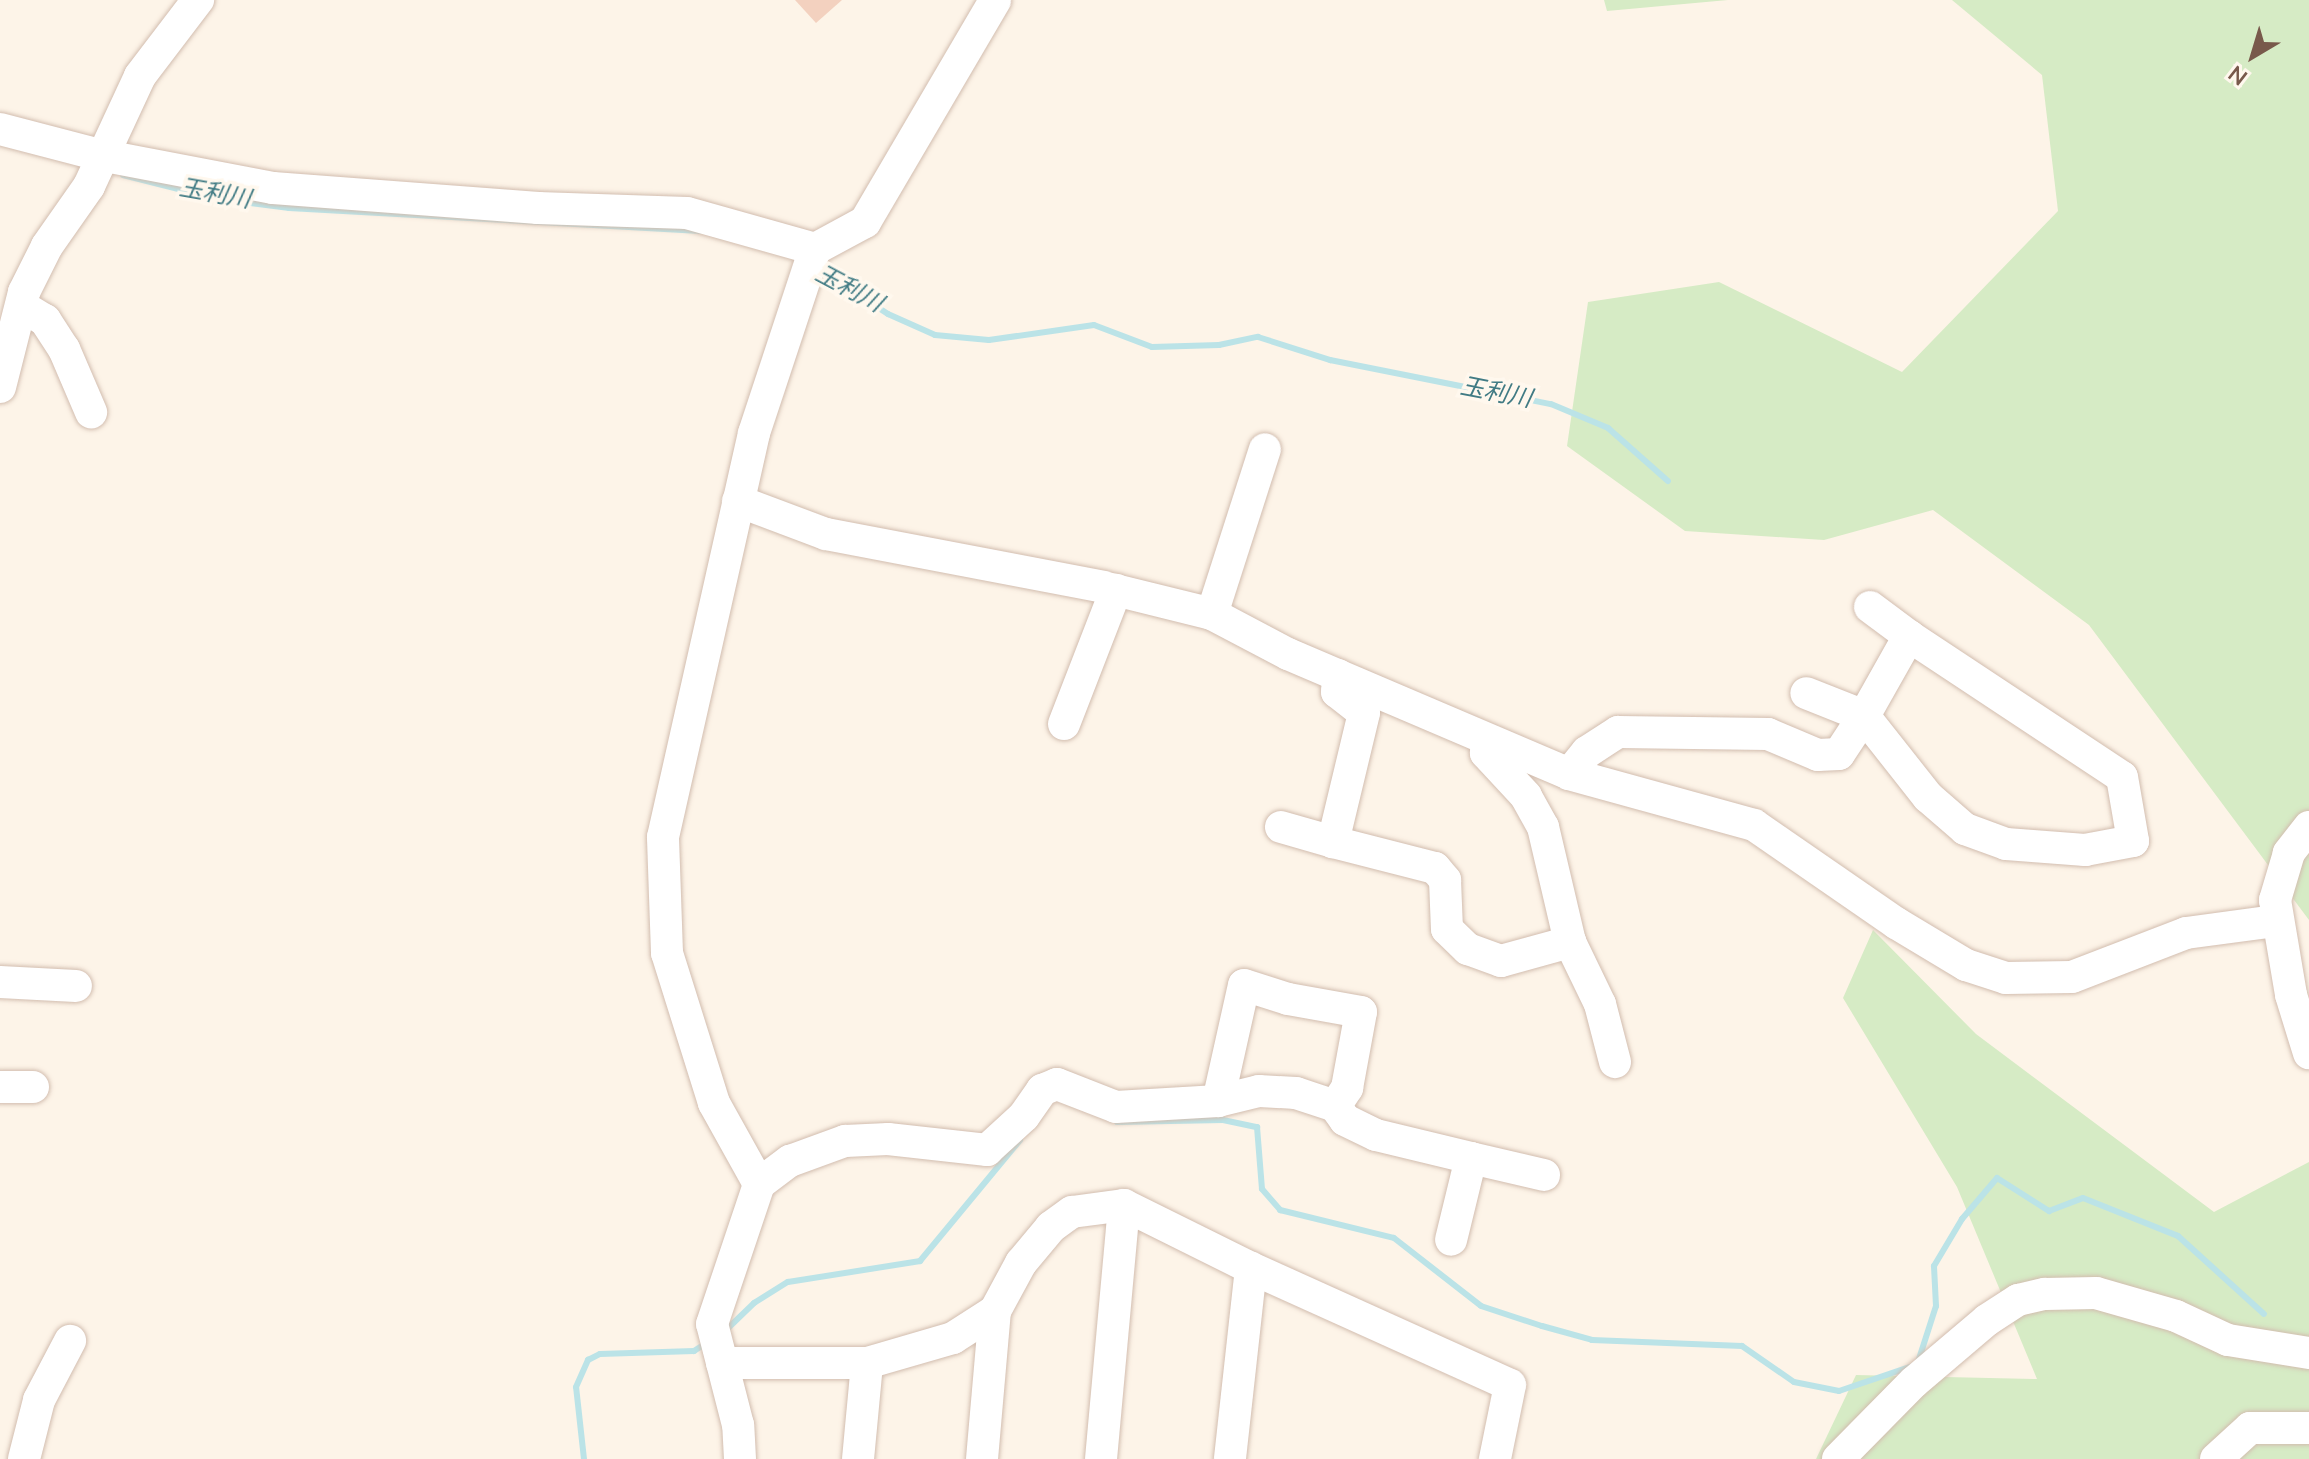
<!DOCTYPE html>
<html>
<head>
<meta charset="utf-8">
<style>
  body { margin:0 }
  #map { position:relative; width:2309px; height:1459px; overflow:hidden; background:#fdf4e8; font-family:"Nunito Sans","Noto Sans JP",sans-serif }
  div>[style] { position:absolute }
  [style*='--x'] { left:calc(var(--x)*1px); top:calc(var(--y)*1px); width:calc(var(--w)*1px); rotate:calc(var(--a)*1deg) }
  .green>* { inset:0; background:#d6ebc5 }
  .stream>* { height:6px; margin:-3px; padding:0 3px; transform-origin:3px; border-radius:3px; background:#bbe3e7 }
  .building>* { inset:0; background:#f3d1bf }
  .roads { filter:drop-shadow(0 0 2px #d2bdaf) drop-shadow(0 0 2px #d2bdaf) }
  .minor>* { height:32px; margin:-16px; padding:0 16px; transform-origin:16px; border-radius:16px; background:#fff }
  span { translate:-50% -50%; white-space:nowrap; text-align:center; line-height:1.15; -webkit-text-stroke:7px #fff8ee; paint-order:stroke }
  .water-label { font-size:24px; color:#417b84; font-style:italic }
  .north { position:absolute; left:2213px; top:16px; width:80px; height:80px; -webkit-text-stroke:6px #fff8ee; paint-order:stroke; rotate:218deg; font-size:22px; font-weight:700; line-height:32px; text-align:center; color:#78594b }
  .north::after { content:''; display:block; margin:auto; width:28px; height:36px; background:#78594b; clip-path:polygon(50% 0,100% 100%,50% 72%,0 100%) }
</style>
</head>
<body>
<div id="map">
  <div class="green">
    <i style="clip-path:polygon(1604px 0,1728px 0,1607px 11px)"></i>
    <i style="clip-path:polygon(1952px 0,2309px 0,2309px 920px,2089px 625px,1933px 510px,1824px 540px,1685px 531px,1567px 446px,1588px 302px,1719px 282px,1902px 372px,2058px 211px,2042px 75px)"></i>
    <i style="clip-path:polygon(1873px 930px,1976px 1034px,2214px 1212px,2309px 1162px,2309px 1459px,1816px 1459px,1856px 1375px,2037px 1379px,1957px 1187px,1843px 998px)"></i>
  </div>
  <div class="stream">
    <i style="--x:123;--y:175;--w:98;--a:14.2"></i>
    <i style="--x:218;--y:199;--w:72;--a:7.2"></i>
    <i style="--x:289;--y:208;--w:412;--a:3.2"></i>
    <i style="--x:820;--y:270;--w:81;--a:32.9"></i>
    <i style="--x:888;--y:314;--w:51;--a:24.1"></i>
    <i style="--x:935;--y:335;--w:54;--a:5.3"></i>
    <i style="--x:989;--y:340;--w:106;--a:-8.1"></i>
    <i style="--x:1094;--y:325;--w:62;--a:20.8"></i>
    <i style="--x:1152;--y:347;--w:67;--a:-1.7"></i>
    <i style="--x:1219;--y:345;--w:40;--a:-12"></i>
    <i style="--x:1258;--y:337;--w:76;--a:17.7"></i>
    <i style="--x:1330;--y:360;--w:225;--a:11.3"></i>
    <i style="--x:1551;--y:404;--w:62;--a:22.8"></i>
    <i style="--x:1608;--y:428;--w:80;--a:41.5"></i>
    <i style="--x:1117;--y:1122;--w:106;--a:-1.1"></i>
    <i style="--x:1223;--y:1120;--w:35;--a:12"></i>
    <i style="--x:1257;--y:1127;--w:62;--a:85.4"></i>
    <i style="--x:1262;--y:1189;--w:28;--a:49"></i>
    <i style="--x:1280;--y:1210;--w:117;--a:13.8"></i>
    <i style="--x:1394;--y:1238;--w:110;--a:38"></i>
    <i style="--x:1481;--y:1306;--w:64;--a:18.2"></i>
    <i style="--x:1542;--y:1326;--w:52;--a:15.6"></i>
    <i style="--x:1592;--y:1340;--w:150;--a:2.3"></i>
    <i style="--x:1742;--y:1346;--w:63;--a:34.7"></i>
    <i style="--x:1794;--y:1382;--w:46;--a:11.3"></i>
    <i style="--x:1839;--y:1391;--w:75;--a:-18.7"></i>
    <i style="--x:724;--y:1332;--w:42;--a:-44"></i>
    <i style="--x:754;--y:1303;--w:40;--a:-32"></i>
    <i style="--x:788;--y:1282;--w:134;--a:-9"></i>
    <i style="--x:920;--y:1261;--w:157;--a:-50.4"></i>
    <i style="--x:1918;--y:1362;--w:59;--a:-72.2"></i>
    <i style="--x:1936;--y:1306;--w:40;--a:-92.9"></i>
    <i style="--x:1934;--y:1266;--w:55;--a:-59.2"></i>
    <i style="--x:1962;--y:1219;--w:54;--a:-49.5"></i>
    <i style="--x:1997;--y:1178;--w:62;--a:32.4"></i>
    <i style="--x:2049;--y:1211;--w:36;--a:-21"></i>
    <i style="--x:2083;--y:1198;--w:102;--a:21.8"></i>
    <i style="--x:2178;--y:1236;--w:116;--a:42.2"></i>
    <i style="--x:584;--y:1459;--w:72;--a:-96.3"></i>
    <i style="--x:576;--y:1387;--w:30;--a:-66"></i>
    <i style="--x:588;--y:1360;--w:13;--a:-27"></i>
    <i style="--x:600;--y:1354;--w:94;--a:-1.8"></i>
    <i style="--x:694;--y:1351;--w:17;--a:-33"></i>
  </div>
  <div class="building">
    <i style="clip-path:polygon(795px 0,842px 0,816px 23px)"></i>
  </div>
  <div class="roads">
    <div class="minor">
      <i style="--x:0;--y:129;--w:103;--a:14.6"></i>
      <i style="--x:100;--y:155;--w:176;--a:10.8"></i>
      <i style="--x:273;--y:188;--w:266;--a:4.3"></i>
      <i style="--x:538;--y:208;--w:149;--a:1.9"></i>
      <i style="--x:687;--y:213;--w:133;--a:15.7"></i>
      <i style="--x:815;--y:249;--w:57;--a:-28.4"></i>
      <i style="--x:865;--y:222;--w:257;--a:-59.6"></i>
      <i style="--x:23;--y:307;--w:26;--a:31"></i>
      <i style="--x:45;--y:320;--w:35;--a:57"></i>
      <i style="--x:64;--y:349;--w:69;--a:66.8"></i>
      <i style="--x:0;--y:387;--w:98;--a:-75.8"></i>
      <i style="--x:24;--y:292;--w:51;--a:-63.4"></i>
      <i style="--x:47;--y:246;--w:73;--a:-55"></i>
      <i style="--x:89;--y:186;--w:121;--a:-65.1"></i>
      <i style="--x:140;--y:76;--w:96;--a:-52.7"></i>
      <i style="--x:738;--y:501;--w:94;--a:20.6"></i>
      <i style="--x:826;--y:534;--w:282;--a:10.8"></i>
      <i style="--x:1103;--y:587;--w:112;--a:13.9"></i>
      <i style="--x:1212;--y:614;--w:86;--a:27.8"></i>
      <i style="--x:1288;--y:654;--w:306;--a:23.1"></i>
      <i style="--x:1569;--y:774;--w:192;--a:15.4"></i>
      <i style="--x:1754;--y:825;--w:173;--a:34.6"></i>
      <i style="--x:1896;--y:923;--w:82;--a:31"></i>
      <i style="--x:1966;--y:965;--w:42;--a:18"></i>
      <i style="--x:2006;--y:978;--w:66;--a:-0.9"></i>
      <i style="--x:2072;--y:977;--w:122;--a:-21.1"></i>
      <i style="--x:2186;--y:933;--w:91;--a:-7.6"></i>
      <i style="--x:1870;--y:607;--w:49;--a:36.6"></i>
      <i style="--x:1212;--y:614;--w:173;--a:-72.2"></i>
      <i style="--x:1338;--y:675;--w:17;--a:93"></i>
      <i style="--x:1337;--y:692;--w:34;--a:38"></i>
      <i style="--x:1364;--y:713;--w:133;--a:103.5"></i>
      <i style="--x:1333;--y:842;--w:105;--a:14.3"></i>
      <i style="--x:1435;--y:868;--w:16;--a:50"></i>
      <i style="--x:1445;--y:880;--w:49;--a:87.7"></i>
      <i style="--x:1447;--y:929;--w:29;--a:44"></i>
      <i style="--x:1468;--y:949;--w:35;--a:20"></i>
      <i style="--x:1501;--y:961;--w:72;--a:-15.4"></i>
      <i style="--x:1570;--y:942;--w:118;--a:-103.2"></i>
      <i style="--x:1543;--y:827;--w:35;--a:-119"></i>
      <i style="--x:1526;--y:796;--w:59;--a:-132.9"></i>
      <i style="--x:1486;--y:753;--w:13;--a:-86"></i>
      <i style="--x:1064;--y:724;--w:144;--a:-68.8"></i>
      <i style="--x:1569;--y:774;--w:28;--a:-51"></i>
      <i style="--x:1587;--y:752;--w:37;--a:-33"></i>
      <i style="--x:1618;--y:732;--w:150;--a:0.8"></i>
      <i style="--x:1768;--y:734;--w:54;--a:22.8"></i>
      <i style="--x:1818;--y:755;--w:21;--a:-3"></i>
      <i style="--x:1839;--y:754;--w:45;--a:-56.7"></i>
      <i style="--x:1864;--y:716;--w:92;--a:-60.6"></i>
      <i style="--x:1909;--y:636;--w:255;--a:33.5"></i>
      <i style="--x:2122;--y:777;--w:65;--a:80.2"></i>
      <i style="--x:2133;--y:841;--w:49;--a:169.4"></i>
      <i style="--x:2085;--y:850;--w:79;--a:-175.7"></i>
      <i style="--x:2006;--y:844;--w:44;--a:-159.9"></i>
      <i style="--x:1965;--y:829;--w:49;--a:-139.1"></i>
      <i style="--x:1928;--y:797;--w:103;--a:-128.3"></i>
      <i style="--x:1864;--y:716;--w:62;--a:-158.4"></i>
      <i style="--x:1281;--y:827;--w:54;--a:16.1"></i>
      <i style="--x:2309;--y:827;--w:33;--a:128"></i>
      <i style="--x:2289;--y:853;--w:49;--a:106.6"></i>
      <i style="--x:2275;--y:900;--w:96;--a:80.4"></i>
      <i style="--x:2291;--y:995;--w:61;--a:72.8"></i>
      <i style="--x:1570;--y:942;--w:69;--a:64.2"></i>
      <i style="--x:1600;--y:1004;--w:60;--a:75.5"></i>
      <i style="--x:0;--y:982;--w:76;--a:3"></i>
      <i style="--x:0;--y:1087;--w:33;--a:0"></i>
      <i style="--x:1335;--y:1106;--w:17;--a:54"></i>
      <i style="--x:1345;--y:1120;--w:34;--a:26"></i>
      <i style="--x:1376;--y:1135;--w:98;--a:13.6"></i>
      <i style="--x:1471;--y:1158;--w:84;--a:103.7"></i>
      <i style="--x:1471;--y:1158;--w:75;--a:13.1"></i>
      <i style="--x:759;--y:1184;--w:93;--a:-119.1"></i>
      <i style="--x:714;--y:1103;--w:157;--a:-107.4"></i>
      <i style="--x:667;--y:953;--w:116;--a:-92"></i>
      <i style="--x:663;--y:837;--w:414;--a:-77.3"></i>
      <i style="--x:754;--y:433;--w:194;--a:-71.7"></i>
      <i style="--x:1251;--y:1268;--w:284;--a:24.3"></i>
      <i style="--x:1510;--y:1385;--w:76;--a:101.5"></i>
      <i style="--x:722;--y:1363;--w:145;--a:0"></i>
      <i style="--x:867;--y:1363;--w:90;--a:-16.2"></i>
      <i style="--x:953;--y:1338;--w:50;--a:-32.7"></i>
      <i style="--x:995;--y:1311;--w:55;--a:-61.6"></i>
      <i style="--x:1021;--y:1263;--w:47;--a:-50.2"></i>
      <i style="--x:1051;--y:1227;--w:26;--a:-36"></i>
      <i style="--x:1072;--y:1212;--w:52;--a:-7.7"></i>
      <i style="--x:1124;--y:1205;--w:142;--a:26.4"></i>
      <i style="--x:1251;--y:1268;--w:192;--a:96.3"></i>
      <i style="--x:24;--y:1459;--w:61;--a:-75.7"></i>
      <i style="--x:39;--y:1400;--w:67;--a:-62.3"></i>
      <i style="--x:740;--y:1459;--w:34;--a:-93"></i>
      <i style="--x:738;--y:1425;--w:104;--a:-104.4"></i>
      <i style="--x:712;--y:1324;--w:148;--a:-71.4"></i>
      <i style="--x:759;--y:1184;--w:39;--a:-37"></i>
      <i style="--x:790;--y:1161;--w:59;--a:-20"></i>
      <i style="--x:845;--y:1141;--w:43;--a:-2.7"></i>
      <i style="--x:888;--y:1139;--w:100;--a:6.3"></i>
      <i style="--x:987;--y:1150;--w:50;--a:-42.6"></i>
      <i style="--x:1024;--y:1116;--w:32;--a:-55"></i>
      <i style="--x:1042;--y:1090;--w:16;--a:-22"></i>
      <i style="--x:1057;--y:1084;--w:63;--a:21.3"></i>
      <i style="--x:1116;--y:1107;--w:102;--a:-3.4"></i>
      <i style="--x:1218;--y:1101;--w:42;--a:-13.7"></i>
      <i style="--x:1259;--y:1091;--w:37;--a:3"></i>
      <i style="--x:1296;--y:1093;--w:41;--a:18.4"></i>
      <i style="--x:1335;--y:1106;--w:22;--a:-56"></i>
      <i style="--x:1347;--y:1088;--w:77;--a:-79.6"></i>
      <i style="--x:1361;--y:1012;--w:74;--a:-169.9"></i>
      <i style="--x:1288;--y:999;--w:46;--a:-162.3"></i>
      <i style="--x:1244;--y:985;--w:119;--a:102.6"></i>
      <i style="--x:858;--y:1459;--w:96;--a:-84.6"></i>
      <i style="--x:982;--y:1459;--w:149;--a:-85"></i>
      <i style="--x:1101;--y:1459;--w:255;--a:-84.8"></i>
      <i style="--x:1838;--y:1459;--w:108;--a:-45.4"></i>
      <i style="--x:1914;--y:1382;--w:96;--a:-40.3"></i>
      <i style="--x:1987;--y:1320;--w:37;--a:-33"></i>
      <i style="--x:2018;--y:1300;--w:28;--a:-13"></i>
      <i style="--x:2045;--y:1294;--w:51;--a:-1.1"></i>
      <i style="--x:2096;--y:1293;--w:83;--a:16"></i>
      <i style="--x:2176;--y:1316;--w:57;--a:24.8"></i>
      <i style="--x:2228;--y:1340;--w:82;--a:9.1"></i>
      <i style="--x:2216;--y:1459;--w:46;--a:-42.4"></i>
      <i style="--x:2250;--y:1428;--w:59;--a:0"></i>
    </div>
  </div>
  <div class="water-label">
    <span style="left:215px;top:194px;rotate:10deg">玉利川</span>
    <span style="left:849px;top:289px;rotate:28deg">玉利川</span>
    <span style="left:1496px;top:393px;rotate:11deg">玉利川</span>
  </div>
  <div class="north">N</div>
</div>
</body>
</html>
